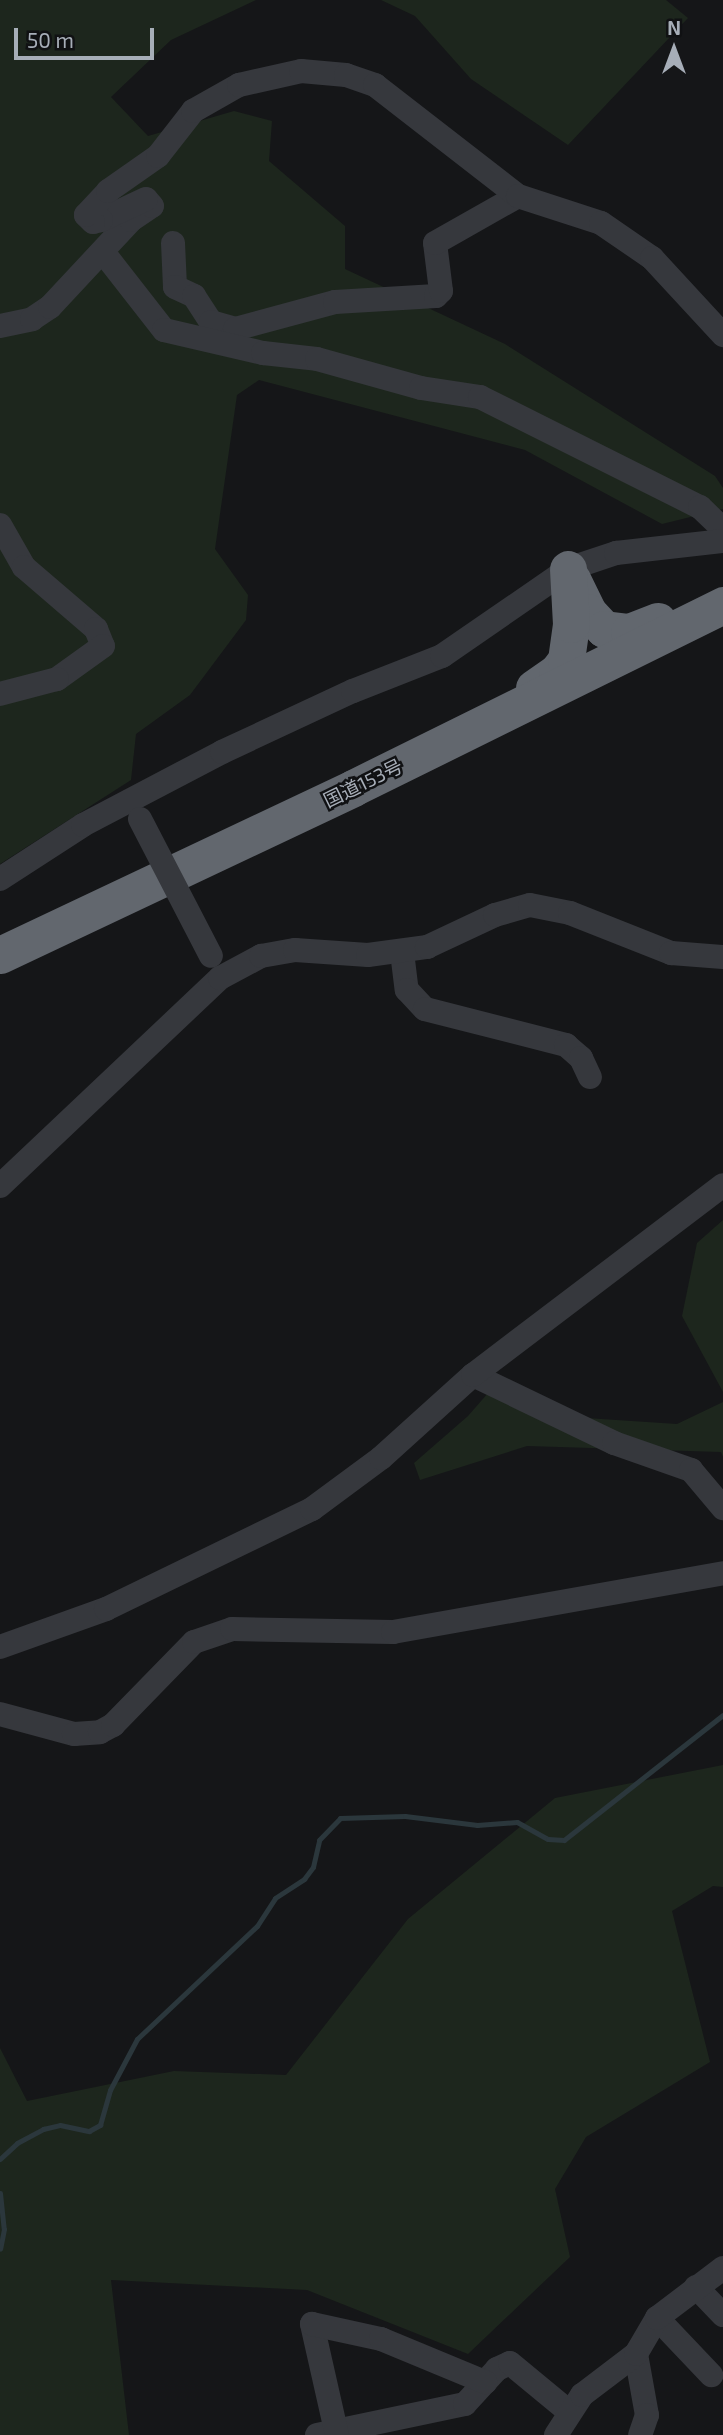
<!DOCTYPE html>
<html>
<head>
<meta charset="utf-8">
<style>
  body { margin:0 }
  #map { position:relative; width:723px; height:2435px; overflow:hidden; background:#151618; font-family:"Exo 2","Noto Sans JP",sans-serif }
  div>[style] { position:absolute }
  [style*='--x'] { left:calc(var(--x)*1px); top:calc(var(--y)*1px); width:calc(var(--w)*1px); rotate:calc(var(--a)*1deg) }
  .green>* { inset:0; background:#1d261d }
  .stream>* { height:5px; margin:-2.5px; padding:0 2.5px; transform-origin:2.5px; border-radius:2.5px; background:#2b373c }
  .minor>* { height:24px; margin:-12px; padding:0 12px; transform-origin:12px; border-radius:12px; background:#36383d }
  .highway>* { height:37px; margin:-18.5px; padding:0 18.5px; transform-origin:18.5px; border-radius:18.5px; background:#62676e }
  .minor-bridge>* { height:24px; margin:-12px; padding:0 12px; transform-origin:12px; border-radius:12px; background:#36383d }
  span { translate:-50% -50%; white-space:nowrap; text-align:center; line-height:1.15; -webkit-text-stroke:5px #101113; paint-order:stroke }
  .street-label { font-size:19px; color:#a7aeb8 }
  .north { position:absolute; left:639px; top:14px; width:70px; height:70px; -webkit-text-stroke:5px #101113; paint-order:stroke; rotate:0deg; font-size:19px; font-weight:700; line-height:28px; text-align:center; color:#a7aeb8 }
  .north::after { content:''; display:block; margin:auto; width:24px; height:32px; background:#a7aeb8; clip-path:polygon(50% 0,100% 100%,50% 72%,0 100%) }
  .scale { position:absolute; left:14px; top:28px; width:140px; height:32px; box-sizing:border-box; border:4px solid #a7aeb8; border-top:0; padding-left:9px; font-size:21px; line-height:24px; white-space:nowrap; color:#a7aeb8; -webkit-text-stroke:5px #101113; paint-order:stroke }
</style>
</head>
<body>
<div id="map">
  <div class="green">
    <i style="clip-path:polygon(0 0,256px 0,171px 40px,111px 97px,148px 136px,234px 111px,272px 121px,269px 161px,345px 226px,345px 269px,505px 344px,715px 476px,723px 488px,723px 509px,662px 524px,525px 450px,259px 380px,237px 395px,215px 549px,248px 595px,246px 620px,190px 695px,136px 734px,131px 780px,0 864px)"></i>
    <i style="clip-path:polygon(381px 0,666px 0,688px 18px,568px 145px,471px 79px,415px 16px)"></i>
    <i style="clip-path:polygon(723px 1220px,723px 1392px,682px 1316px,697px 1243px)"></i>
    <i style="clip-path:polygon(502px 1377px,571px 1417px,677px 1424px,723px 1402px,723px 1457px,721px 1452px,527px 1446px,420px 1480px,414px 1463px,468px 1416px)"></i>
    <i style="clip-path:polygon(723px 1765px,723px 1887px,713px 1886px,672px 1911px,710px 2062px,586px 2137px,555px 2189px,570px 2257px,468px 2354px,307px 2290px,111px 2280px,129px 2435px,0 2435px,0 2048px,27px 2101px,174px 2071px,286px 2075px,408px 1919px,555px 1798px)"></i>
  </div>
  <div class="stream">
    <i style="--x:0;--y:2159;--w:23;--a:-43"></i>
    <i style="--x:17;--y:2143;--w:30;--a:-28"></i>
    <i style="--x:43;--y:2129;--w:17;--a:-13"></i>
    <i style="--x:60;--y:2125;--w:30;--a:12"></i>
    <i style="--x:89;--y:2131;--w:13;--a:-29"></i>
    <i style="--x:100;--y:2125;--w:36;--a:-74"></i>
    <i style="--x:110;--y:2090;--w:58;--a:-62.1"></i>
    <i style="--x:137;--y:2039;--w:165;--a:-43.3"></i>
    <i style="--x:257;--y:1926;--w:33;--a:-57"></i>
    <i style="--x:275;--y:1898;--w:35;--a:-33"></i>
    <i style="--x:304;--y:1879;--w:15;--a:-53"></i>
    <i style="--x:313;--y:1867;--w:28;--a:-77"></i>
    <i style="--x:319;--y:1840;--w:30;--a:-46"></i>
    <i style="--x:340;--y:1818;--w:65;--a:-1.8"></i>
    <i style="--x:405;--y:1816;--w:73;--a:7.1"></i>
    <i style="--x:477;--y:1825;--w:40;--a:-4.3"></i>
    <i style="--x:517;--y:1822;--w:35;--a:29"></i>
    <i style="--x:548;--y:1839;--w:16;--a:4"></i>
    <i style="--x:564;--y:1840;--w:202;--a:-38.2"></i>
    <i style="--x:0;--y:2193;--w:36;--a:84"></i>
    <i style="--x:4;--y:2229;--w:20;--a:101"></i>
  </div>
  <div class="minor">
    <i style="--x:173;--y:243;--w:44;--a:87.4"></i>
    <i style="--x:175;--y:287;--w:21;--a:25"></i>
    <i style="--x:194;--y:296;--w:31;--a:57"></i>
    <i style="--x:211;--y:322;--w:25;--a:16"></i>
    <i style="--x:235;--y:329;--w:104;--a:-15.1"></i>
    <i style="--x:335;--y:302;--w:101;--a:-3.4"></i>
    <i style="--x:436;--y:296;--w:7;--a:-45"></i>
    <i style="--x:441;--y:291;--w:48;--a:-97.1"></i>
    <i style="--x:435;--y:243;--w:95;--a:-29.5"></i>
    <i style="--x:103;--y:252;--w:99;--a:52"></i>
    <i style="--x:164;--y:330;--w:102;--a:13.1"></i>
    <i style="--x:263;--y:353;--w:54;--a:6.3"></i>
    <i style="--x:317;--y:359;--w:108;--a:15.6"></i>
    <i style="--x:421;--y:388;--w:60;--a:8.7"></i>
    <i style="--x:480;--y:397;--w:246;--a:26.6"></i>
    <i style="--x:700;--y:507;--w:32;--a:44"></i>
    <i style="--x:0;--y:326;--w:33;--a:-12"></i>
    <i style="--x:32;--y:319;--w:22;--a:-34"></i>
    <i style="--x:50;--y:307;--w:119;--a:-47"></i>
    <i style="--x:131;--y:220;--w:25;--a:-34"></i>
    <i style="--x:152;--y:206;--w:9;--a:-131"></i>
    <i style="--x:146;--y:199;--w:50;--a:155"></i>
    <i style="--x:101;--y:220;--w:8;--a:166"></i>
    <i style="--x:93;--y:222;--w:10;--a:-135"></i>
    <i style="--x:86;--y:215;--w:33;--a:-47"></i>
    <i style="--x:108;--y:191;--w:61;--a:-35"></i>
    <i style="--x:158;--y:156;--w:57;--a:-52.1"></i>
    <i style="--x:193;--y:111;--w:53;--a:-29.5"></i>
    <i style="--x:239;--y:85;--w:64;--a:-12.7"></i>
    <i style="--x:301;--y:71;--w:45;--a:5.1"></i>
    <i style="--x:346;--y:75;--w:31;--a:19"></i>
    <i style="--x:375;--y:85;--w:181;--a:37.8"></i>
    <i style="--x:518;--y:196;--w:87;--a:18"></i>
    <i style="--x:601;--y:223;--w:62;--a:34.5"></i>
    <i style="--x:652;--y:258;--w:105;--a:47.3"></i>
    <i style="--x:0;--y:525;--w:48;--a:60.3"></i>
    <i style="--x:24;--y:567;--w:95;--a:40.7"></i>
    <i style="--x:96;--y:629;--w:18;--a:68"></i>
    <i style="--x:103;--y:646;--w:57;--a:144.3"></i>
    <i style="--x:57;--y:679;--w:59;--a:165.3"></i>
    <i style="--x:0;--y:879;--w:99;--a:-33"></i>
    <i style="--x:83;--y:825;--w:157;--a:-27.7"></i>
    <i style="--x:222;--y:752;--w:145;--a:-25"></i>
    <i style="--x:353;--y:691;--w:96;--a:-21.5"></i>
    <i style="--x:442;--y:656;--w:153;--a:-34.6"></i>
    <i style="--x:568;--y:569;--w:51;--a:-18.4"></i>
    <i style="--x:616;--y:553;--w:108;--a:-6.4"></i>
    <i style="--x:402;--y:952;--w:38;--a:83"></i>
    <i style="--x:407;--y:990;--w:26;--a:47"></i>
    <i style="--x:425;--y:1009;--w:146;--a:14.3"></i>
    <i style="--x:566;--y:1045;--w:20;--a:41"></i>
    <i style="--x:581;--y:1058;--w:21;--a:65"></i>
    <i style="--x:0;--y:1186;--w:303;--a:-43.4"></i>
    <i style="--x:220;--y:978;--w:47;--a:-28.2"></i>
    <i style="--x:261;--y:956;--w:35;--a:-10"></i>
    <i style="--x:295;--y:950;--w:73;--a:3.9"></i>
    <i style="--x:368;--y:955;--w:60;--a:-7.7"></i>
    <i style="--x:427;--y:947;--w:75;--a:-25.2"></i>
    <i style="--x:495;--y:915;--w:36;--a:-16"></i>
    <i style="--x:530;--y:905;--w:41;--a:11.3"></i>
    <i style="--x:570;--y:913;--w:109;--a:21.6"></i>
    <i style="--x:671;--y:953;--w:52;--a:4.4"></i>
    <i style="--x:473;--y:1375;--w:157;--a:25.7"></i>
    <i style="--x:614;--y:1443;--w:82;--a:19.3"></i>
    <i style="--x:691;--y:1470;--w:50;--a:49.9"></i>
    <i style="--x:0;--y:1647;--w:113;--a:-19.7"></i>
    <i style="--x:106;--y:1609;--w:229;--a:-25.9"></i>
    <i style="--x:312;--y:1509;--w:86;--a:-36.5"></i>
    <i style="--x:381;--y:1458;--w:124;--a:-42.1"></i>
    <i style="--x:473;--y:1375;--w:314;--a:-37.2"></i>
    <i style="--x:0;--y:1714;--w:77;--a:15.1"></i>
    <i style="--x:74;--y:1734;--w:26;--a:-4"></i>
    <i style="--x:100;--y:1732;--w:15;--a:-28"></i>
    <i style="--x:113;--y:1725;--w:116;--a:-45.7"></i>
    <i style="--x:194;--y:1642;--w:40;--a:-18.9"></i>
    <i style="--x:232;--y:1629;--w:161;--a:1.1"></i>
    <i style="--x:393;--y:1632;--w:335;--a:-10.1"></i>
    <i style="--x:696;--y:2287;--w:39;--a:46"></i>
    <i style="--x:657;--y:2318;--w:79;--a:46.5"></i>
    <i style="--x:636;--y:2354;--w:62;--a:79.8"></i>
    <i style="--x:647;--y:2415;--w:21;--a:109"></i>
    <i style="--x:317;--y:2435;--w:151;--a:-11.8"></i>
    <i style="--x:465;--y:2404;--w:47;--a:-47.6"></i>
    <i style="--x:497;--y:2369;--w:14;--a:-25"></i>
    <i style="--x:510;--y:2363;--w:75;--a:39.6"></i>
    <i style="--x:337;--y:2435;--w:114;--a:-102.7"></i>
    <i style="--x:312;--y:2324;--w:71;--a:12.3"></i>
    <i style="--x:381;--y:2339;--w:113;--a:22.5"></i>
    <i style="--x:556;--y:2435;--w:48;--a:-57"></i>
    <i style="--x:582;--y:2395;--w:68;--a:-37.2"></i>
    <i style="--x:636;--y:2354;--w:42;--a:-59.7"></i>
    <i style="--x:657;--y:2318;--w:83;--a:-37.1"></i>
  </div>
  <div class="highway">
    <i style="--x:572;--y:579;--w:37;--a:64"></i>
    <i style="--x:588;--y:612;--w:23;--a:47"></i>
    <i style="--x:604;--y:629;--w:25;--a:7"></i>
    <i style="--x:629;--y:632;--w:31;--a:-21"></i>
    <i style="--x:534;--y:688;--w:28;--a:-35"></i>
    <i style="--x:557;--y:672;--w:15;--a:-53"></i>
    <i style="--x:566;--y:660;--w:36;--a:-82"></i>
    <i style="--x:571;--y:624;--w:55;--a:-93.1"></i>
    <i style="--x:0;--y:955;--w:391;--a:-25.3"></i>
    <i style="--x:353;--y:788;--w:413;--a:-26.3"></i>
  </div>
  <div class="minor-bridge">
    <i style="--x:140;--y:819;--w:154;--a:62.6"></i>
  </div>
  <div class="street-label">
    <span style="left:363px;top:783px;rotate:-26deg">国道153号</span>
  </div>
  <div class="north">N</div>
  <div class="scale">50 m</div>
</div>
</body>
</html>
